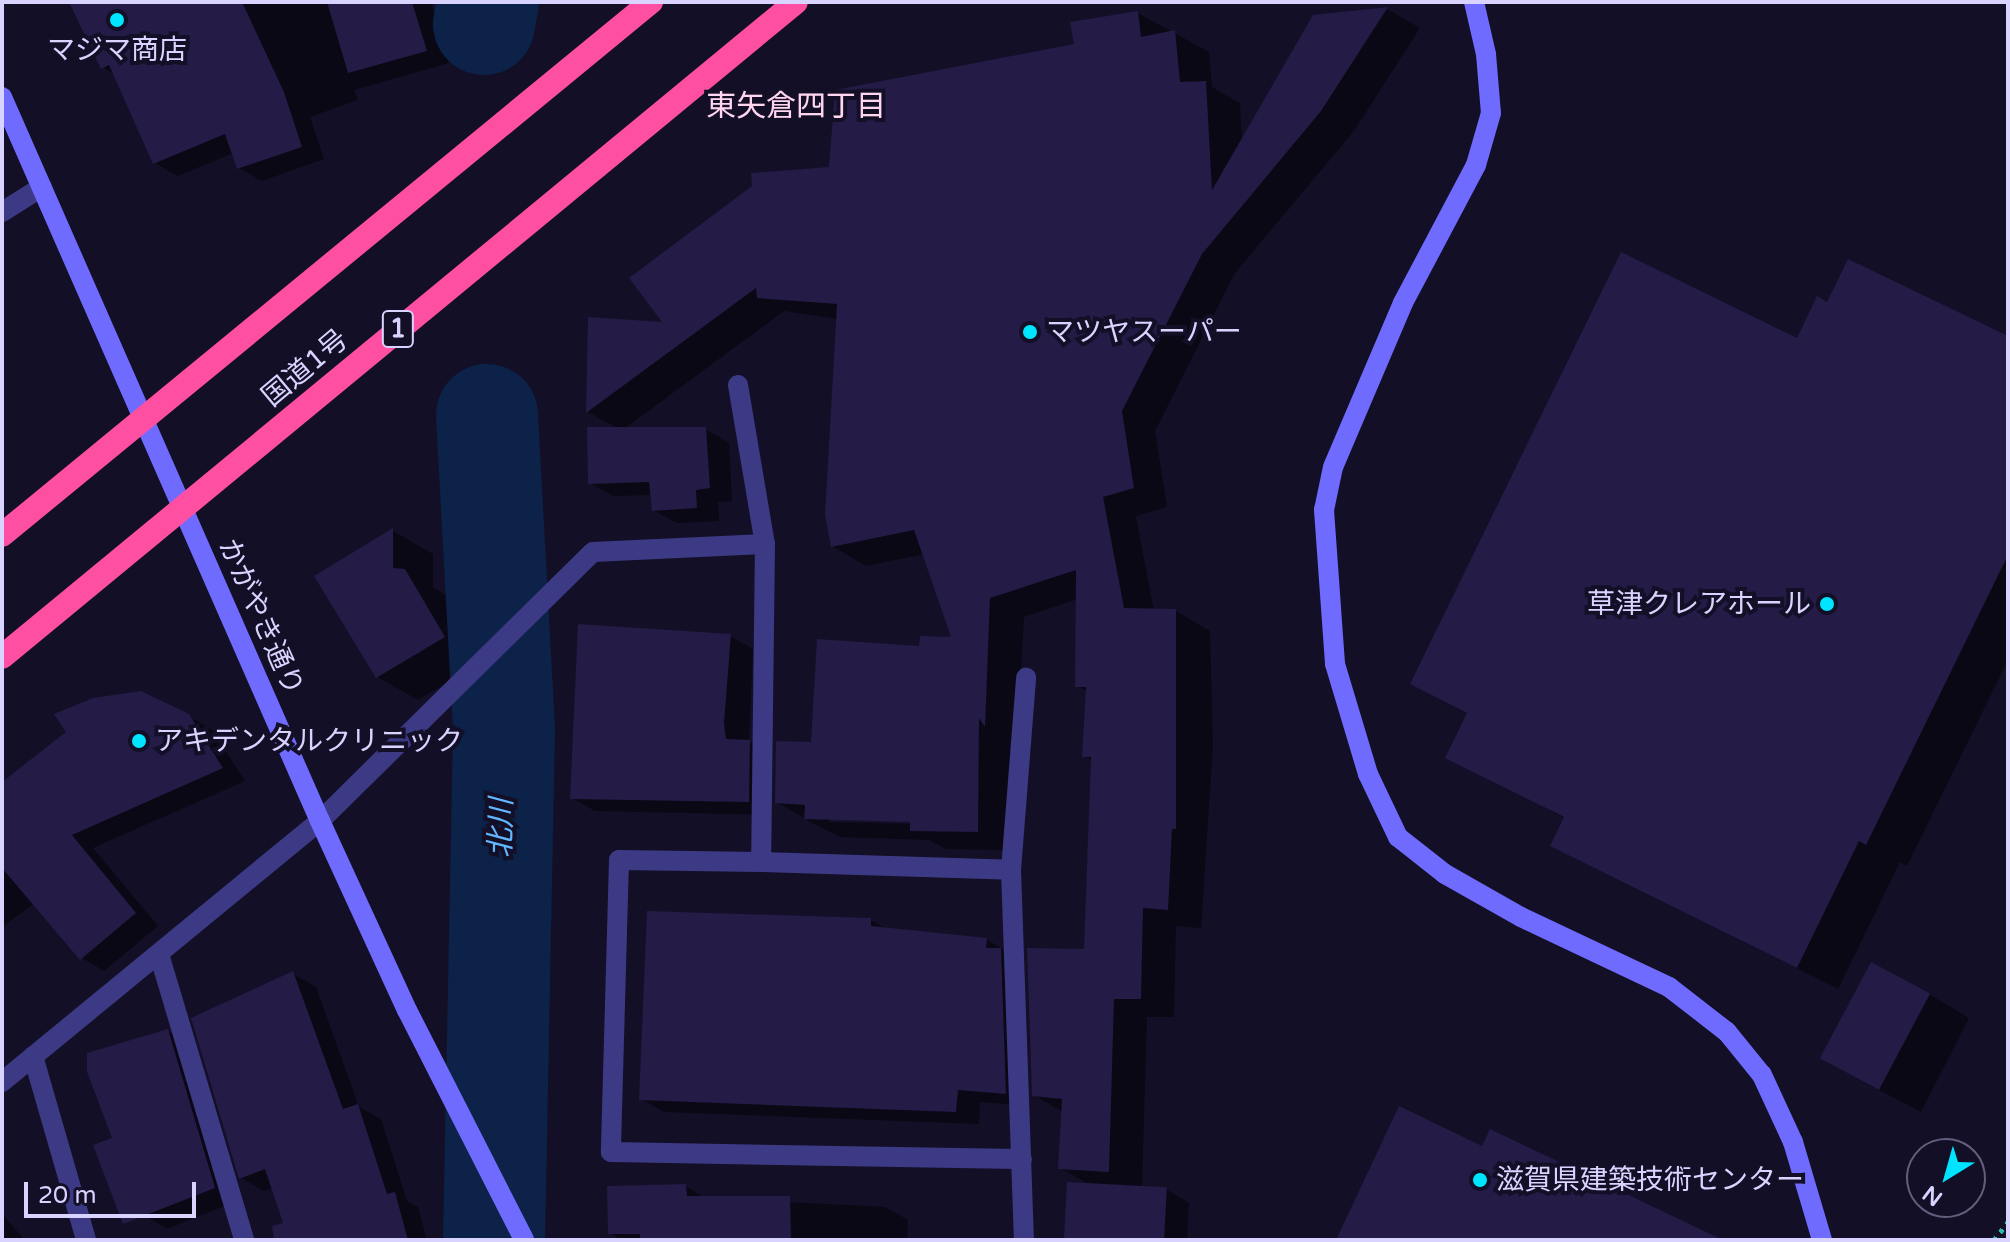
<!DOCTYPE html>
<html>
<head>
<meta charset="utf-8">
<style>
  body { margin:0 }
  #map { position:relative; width:2010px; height:1242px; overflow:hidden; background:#130f26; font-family:"Varela Round","Noto Sans JP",sans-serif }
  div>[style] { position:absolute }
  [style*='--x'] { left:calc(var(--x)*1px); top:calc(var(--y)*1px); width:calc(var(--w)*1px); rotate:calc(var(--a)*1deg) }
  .shadow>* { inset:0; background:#0007 }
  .river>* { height:102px; margin:-51px; padding:0 51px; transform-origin:51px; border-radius:51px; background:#0c2248 }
  .building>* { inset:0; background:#241b47; transform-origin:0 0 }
  .path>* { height:5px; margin-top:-2.5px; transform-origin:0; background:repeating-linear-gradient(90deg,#2fb8b0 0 4px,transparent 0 10px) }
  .street>* { height:20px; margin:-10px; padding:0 10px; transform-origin:10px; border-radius:10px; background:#3d3a85 }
  .secondary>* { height:20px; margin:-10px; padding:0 10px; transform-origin:10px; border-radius:10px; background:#6f6bff }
  .highway>* { height:24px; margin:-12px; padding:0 12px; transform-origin:12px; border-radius:12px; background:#ff4fa3 }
  .dots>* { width:22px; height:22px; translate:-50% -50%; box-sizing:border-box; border:4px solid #130f26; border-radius:50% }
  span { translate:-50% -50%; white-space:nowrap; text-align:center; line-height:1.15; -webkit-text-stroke:8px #130f26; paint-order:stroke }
  .shield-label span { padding:2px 6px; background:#130f26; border:2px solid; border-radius:6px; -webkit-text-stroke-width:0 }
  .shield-label { font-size:26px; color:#d9d4ff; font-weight:700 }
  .poi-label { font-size:28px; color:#d9d4ff }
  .left { translate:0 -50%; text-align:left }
  .right { translate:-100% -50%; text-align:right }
  .street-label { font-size:28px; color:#d9d4ff }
  .neighbourhood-label { font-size:30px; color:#ffd6f0 }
  .water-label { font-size:30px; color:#62b6ff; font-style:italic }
  .frame { position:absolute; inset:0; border:4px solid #d9d4ff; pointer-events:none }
  .north { position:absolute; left:1906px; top:1138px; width:80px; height:80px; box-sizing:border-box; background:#130f26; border:2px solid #625e7d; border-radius:50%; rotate:217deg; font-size:22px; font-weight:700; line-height:32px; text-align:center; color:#d9d4ff }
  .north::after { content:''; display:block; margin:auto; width:28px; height:36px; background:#00e5ff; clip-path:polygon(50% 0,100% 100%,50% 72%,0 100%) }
  .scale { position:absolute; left:24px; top:1182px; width:172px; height:36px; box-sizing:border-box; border:4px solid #d9d4ff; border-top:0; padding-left:10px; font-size:24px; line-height:28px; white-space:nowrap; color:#d9d4ff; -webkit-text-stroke:6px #130f26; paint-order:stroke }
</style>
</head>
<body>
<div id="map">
  <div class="shadow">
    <i style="clip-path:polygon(72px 2px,431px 2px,449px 63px,354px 90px,358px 100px,310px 117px,324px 159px,262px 181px,239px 168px,233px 153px,178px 176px,155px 163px,116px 75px,102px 67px)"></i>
    <i style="clip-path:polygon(evenodd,1387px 9px,1420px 28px,1354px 131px,1235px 273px,1155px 431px,1167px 507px,1136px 516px,1154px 611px,1176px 611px,1210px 631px,1213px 746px,1201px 928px,1176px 926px,1174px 1017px,1147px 1017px,1142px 1188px,1166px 1189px,1189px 1203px,1187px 1240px,1066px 1240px,1092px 1186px,1060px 1168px,1063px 1112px,1034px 1095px,1086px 951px,1093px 761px,1084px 756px,1087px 691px,1077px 685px,1078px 599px,1024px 617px,1011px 850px,946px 849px,929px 840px,840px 837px,811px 822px,777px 802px,813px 744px,921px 648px,954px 639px,924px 554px,866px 566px,832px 546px,838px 319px,784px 311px,624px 429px,705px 429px,729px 443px,732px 501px,718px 502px,719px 521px,677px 523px,653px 510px,652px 495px,613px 496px,590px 483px,619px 429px,588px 412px,590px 319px,666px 324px,831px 168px,1138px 13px,1209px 52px,1212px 87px,1240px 103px,1242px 143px,1314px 17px,1387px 9px,826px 817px,920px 820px,920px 824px,830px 822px,826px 817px)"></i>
    <i style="clip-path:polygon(1828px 304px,2008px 338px,2008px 660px,1907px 866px,1900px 862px,1838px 989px,1553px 845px,1566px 819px,1448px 757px,1468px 714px,1412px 683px,1798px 340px)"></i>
    <i style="clip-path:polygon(393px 531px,433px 554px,433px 587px,445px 595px,485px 660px,418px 700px,377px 677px,317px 576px)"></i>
    <i style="clip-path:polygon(730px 636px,753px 649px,749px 742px,772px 755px,771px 815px,595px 811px,572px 798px)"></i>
    <i style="clip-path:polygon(188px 716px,212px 730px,245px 781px,93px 848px,158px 926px,104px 971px,82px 958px,35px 903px,2px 927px,2px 784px)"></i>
    <i style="clip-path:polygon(871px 920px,888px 930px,986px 939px,1009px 953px,1028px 1106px,980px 1102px,979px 1124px,664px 1112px,641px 1099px)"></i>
    <i style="clip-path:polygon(293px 974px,316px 987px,359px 1107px,381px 1119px,407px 1201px,418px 1207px,427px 1240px,288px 1240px,272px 1188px,264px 1191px,241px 1178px)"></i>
    <i style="clip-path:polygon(1929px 994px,1969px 1018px,1921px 1112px,1864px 1082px)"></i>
    <i style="clip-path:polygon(168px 1031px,190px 1044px,237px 1201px,167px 1229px,144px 1215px,89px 1054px)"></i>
    <i style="clip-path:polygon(686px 1186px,705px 1198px,885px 1207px,908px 1220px,907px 1240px,621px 1240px,610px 1233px)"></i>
    <i style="clip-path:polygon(2px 1214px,25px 1240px,2px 1240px)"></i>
  </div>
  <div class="river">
    <i style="--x:484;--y:24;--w:22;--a:-80"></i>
    <i style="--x:487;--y:415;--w:314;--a:86.9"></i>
    <i style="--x:504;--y:729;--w:511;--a:91.12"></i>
  </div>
  <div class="building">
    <i style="clip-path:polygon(69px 2px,242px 2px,284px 92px,302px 147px,237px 169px,225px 134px,153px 164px,109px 65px,101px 69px)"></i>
    <i style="clip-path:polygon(327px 2px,412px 2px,427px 51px,348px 73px)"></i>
    <i style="clip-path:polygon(1388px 7px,1321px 111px,1202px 254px,1122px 411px,1134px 488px,1103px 497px,1124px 608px,1176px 609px,1176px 829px,1172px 829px,1168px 910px,1143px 908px,1141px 999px,1114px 999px,1109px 1172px,1058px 1169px,1062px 1099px,1032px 1096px,1027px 948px,1084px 949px,1091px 757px,1082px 757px,1086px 687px,1075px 687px,1076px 570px,990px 598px,985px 727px,979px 718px,978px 832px,910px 831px,910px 822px,804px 819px,805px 805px,775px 803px,776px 741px,811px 742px,817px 639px,919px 646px,920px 636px,951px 637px,914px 530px,831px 547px,825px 515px,837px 304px,757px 298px,756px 288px,586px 413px,588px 317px,662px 322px,629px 278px,752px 186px,751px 173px,829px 167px,835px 90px,1074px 44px,1070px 22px,1138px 11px,1141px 37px,1175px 30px,1180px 82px,1206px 81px,1212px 190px,1313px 15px)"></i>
    <i style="clip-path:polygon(1621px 252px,1797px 338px,1817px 296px,1827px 302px,1848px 259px,2008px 336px,2008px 555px,1866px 845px,1859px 841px,1797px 968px,1550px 846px,1564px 817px,1445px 758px,1467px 713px,1410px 684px)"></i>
    <i style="clip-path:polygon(587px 427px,706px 427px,710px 488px,696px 490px,697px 508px,652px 511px,649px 482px,588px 484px)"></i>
    <i style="clip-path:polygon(393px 528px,393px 568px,405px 569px,445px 637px,376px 678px,314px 576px)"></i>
    <i style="clip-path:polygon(578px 624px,731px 634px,724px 723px,726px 739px,750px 740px,749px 802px,570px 799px)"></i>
    <i style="clip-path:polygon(141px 691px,189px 714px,223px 768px,72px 835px,136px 913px,80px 960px,2px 868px,2px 782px,66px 732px,54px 714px,93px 698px)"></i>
    <i style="clip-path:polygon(647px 911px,871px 918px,871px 926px,987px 938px,986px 948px,1001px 948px,1006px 1094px,958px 1090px,956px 1112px,639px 1100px)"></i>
    <i style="left:1871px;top:962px;width:67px;height:109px;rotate:28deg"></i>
    <i style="clip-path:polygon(293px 971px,343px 1109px,358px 1104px,387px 1194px,395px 1192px,408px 1240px,274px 1240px,272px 1226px,283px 1223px,265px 1169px,239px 1179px,191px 1018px)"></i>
    <i style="clip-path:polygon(168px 1029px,215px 1188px,123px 1224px,93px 1145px,112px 1138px,87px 1072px,87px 1053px)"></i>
    <i style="clip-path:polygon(1399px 1106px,1482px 1146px,1490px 1129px,1723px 1240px,1336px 1240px)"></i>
    <i style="left:1067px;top:1182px;width:100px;height:58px;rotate:3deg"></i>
    <i style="clip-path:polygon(686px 1184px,687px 1196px,790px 1196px,791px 1240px,640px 1240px,640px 1234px,608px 1234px,607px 1186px)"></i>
  </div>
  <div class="path">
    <i style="--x:1994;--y:1240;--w:23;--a:-52"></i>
  </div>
  <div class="street">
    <i style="--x:2;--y:212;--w:47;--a:-32"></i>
    <i style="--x:738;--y:385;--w:161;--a:80.4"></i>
    <i style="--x:761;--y:862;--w:142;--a:-179.2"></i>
    <i style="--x:619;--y:860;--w:292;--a:91.6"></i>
    <i style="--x:611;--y:1152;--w:411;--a:1"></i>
    <i style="--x:1011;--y:870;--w:193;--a:-85.5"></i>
    <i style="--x:159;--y:954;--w:298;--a:73.4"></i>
    <i style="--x:33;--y:1056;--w:191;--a:73.9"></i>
    <i style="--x:2;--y:1082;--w:411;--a:-39.4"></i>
    <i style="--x:320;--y:821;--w:383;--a:-44.6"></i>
    <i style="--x:593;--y:552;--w:172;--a:-2.7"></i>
    <i style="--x:765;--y:544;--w:318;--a:90.7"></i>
    <i style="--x:761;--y:862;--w:250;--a:1.8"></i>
    <i style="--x:1011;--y:870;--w:370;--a:88"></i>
  </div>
  <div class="secondary">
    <i style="--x:1474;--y:2;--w:53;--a:77"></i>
    <i style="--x:1486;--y:54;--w:59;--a:85.2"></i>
    <i style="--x:1491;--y:113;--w:54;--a:106.1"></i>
    <i style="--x:1476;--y:165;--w:156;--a:117.9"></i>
    <i style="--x:1403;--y:303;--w:178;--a:113.1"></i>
    <i style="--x:1333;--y:467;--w:44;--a:101.8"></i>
    <i style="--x:1324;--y:510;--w:154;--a:85.9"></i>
    <i style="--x:1335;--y:664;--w:115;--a:73.3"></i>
    <i style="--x:1368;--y:774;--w:70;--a:64.5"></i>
    <i style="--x:1398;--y:837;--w:60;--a:38.2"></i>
    <i style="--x:1445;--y:874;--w:87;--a:29.5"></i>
    <i style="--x:1521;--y:917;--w:164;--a:25.3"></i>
    <i style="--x:1669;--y:987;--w:73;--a:37.8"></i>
    <i style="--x:1727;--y:1032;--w:55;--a:50.9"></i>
    <i style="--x:1762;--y:1075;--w:74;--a:65.2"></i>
    <i style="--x:1793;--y:1142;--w:102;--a:73.5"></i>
    <i style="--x:2;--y:97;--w:791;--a:66.29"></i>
    <i style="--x:320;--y:821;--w:208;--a:65.3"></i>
    <i style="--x:407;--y:1010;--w:258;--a:63"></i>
  </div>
  <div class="highway">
    <i style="--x:2;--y:535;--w:840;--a:-39.4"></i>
    <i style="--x:2;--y:657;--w:1029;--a:-39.52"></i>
  </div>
  <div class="dots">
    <i style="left:117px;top:20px;background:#00e5ff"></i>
    <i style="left:1030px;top:332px;background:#00e5ff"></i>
    <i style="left:1827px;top:604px;background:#00e5ff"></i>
    <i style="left:139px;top:741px;background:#00e5ff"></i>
    <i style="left:1480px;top:1180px;background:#00e5ff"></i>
  </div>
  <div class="shield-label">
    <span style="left:398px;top:329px">1</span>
  </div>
  <div class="poi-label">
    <span style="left:117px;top:50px">マジマ商店</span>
    <span class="left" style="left:1046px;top:332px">マツヤスーパー</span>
    <span class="right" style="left:1811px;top:604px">草津クレアホール</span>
    <span class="left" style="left:155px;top:741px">アキデンタルクリニック</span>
    <span class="left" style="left:1496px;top:1180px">滋賀県建築技術センター</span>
  </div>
  <div class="street-label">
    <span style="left:305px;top:368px;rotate:-40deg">国道1号</span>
    <span style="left:261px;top:617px;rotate:66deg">かがやき通り</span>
  </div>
  <div class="neighbourhood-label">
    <span style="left:796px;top:107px">東矢倉四丁目</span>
  </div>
  <div class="water-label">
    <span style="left:502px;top:828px;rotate:-89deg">北川</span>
  </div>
  <div class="frame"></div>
  <div class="north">N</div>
  <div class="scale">20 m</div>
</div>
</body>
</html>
